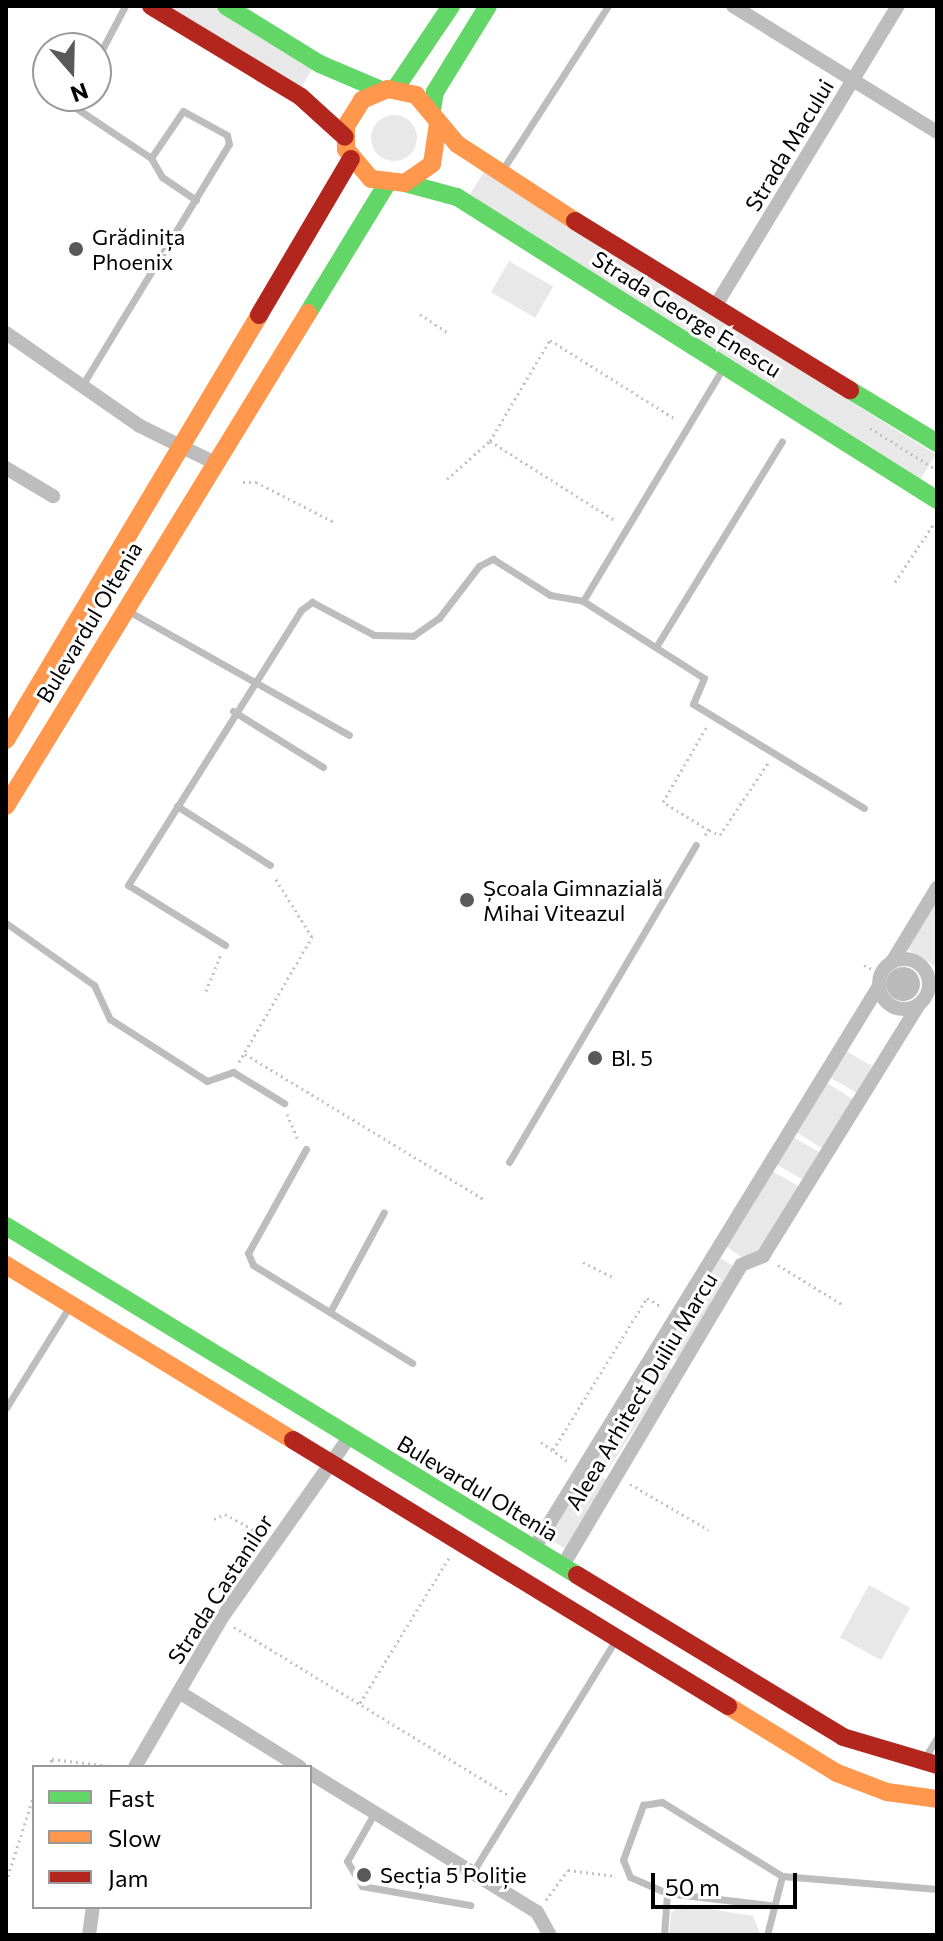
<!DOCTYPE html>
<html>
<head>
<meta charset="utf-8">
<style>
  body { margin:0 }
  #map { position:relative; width:943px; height:1941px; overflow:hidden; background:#fff; font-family:Commissioner,sans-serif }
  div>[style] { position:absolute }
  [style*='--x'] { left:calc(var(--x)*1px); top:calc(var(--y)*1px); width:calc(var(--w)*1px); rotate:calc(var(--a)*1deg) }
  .green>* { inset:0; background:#e8e8e8; transform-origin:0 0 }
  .round { border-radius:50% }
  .water>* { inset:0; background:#bababa }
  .path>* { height:3px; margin-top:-1.5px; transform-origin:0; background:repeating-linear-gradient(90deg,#c2c2c2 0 2px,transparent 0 6px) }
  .lane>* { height:7px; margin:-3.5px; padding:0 3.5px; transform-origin:3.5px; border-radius:3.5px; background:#bdbdbd }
  .street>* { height:14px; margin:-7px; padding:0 7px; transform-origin:7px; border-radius:7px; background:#bdbdbd }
  .street>.ring { margin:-7px; padding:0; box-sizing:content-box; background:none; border:14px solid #bdbdbd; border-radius:50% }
  .fast>* { height:18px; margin:-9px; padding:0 9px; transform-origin:9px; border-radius:9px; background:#63d668 }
  .slow>* { height:18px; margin:-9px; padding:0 9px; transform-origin:9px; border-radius:9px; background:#ff974d }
  .jam>* { height:18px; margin:-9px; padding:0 9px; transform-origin:9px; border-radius:9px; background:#b3261e }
  .dots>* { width:22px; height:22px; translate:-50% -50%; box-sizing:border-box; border:4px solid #fff; border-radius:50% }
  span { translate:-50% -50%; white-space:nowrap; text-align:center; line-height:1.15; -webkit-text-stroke:6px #fff; paint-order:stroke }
  .street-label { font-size:22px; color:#000 }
  .poi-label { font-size:22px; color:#000 }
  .left { translate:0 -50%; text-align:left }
  .frame { position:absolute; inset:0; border:8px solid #000; pointer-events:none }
  .legend { position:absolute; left:32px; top:1765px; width:280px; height:144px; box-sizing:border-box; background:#fff; border:2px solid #999; margin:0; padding:10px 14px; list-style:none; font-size:24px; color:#000 }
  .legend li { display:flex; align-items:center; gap:16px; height:40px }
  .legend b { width:40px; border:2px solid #999 }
  .north { position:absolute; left:32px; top:32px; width:80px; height:80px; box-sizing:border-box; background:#fff; border:2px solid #999; border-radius:50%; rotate:160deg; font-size:22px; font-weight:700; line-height:32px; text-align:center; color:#000 }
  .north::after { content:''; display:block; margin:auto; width:28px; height:36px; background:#595959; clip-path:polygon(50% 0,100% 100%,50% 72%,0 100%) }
  .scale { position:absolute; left:651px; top:1873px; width:146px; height:36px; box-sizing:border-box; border:4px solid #000; border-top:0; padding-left:10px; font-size:24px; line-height:28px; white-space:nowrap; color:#000; -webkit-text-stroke:6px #fff; paint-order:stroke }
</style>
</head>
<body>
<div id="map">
  <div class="green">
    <i style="clip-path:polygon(158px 6px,215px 6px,314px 66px,298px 93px)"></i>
    <i class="round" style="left:371px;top:115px;width:46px;height:46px"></i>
    <i style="left:484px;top:172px;width:533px;height:29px;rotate:32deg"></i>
    <i style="left:509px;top:261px;width:51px;height:36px;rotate:30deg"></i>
    <i style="clip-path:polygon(937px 900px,937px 963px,935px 966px,907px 949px)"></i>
    <i style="left:846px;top:1051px;width:30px;height:31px;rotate:30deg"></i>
    <i style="left:827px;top:1083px;width:31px;height:58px;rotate:32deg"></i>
    <i style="left:793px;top:1137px;width:30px;height:32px;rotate:30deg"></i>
    <i style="clip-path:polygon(772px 1171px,800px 1187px,760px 1253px,746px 1260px,727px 1247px)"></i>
    <i style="left:718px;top:1257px;width:20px;height:109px;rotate:30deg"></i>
    <i style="left:656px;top:1359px;width:20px;height:118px;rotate:33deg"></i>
    <i style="left:588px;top:1469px;width:21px;height:80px;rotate:31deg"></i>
    <i style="left:869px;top:1585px;width:47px;height:60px;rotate:29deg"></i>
    <i style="clip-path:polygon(680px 1904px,753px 1916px,761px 1935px,669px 1935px,671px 1913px)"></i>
  </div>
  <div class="water">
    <i class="round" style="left:886px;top:967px;width:34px;height:34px"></i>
  </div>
  <div class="path">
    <i style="--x:420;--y:314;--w:32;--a:34"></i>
    <i style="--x:870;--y:428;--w:79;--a:32.1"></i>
    <i style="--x:490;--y:441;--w:149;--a:32.4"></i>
    <i style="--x:447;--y:479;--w:57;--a:-41.5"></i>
    <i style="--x:490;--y:441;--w:117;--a:-59.3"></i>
    <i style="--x:550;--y:340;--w:150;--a:32.2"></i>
    <i style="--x:243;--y:482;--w:13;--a:0"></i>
    <i style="--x:256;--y:482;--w:88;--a:27.1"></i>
    <i style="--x:895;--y:582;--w:72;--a:-56.3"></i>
    <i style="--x:709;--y:830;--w:12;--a:24"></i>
    <i style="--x:720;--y:835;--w:87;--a:-56.3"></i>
    <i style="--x:705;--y:835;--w:6;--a:-51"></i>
    <i style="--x:709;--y:830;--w:54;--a:-148.7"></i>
    <i style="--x:663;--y:802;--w:88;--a:-59.9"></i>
    <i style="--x:864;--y:965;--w:11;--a:27"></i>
    <i style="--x:206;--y:991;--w:38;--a:-68"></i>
    <i style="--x:245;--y:1054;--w:281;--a:31.3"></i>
    <i style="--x:239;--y:1062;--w:145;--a:-59.7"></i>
    <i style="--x:312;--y:937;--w:70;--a:-122.1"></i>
    <i style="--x:287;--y:1114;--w:28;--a:67"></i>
    <i style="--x:583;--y:1262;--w:35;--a:27"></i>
    <i style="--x:778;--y:1265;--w:76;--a:31.6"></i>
    <i style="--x:541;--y:1442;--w:32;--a:36"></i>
    <i style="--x:553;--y:1450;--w:179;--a:-58.3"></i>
    <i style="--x:647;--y:1298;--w:17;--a:31"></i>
    <i style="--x:630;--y:1484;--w:91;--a:30.2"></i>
    <i style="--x:214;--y:1519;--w:12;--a:-24"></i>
    <i style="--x:225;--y:1514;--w:39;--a:29"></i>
    <i style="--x:234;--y:1627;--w:320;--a:31.5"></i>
    <i style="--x:360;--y:1703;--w:170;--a:-58.5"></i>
    <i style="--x:48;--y:1767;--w:9;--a:-63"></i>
    <i style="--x:52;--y:1759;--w:67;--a:6.8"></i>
    <i style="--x:6;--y:1882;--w:91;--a:-72.2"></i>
    <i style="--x:546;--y:1900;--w:37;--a:-54"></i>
    <i style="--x:568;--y:1870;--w:48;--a:7.1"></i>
  </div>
  <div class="lane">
    <i style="--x:96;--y:61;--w:62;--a:-62.2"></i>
    <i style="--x:78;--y:96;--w:11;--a:117"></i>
    <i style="--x:73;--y:106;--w:94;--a:33.7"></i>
    <i style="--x:151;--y:158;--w:22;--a:60"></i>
    <i style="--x:162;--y:177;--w:41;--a:34.1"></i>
    <i style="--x:501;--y:172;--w:197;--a:-57.2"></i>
    <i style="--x:83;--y:384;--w:281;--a:-58.7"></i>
    <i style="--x:229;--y:144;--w:9;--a:-103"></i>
    <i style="--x:227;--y:135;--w:50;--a:-151.4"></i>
    <i style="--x:183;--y:111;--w:57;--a:124.2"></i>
    <i style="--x:583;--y:601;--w:270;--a:-59"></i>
    <i style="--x:130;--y:612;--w:251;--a:29.3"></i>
    <i style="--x:656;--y:647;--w:241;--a:-58.5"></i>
    <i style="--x:233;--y:711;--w:106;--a:31.9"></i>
    <i style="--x:177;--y:806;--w:110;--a:32.4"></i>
    <i style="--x:6;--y:923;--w:108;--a:35.2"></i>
    <i style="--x:94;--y:985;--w:38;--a:65"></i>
    <i style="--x:110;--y:1019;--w:115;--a:32.6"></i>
    <i style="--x:207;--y:1081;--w:28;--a:-19"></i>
    <i style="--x:233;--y:1072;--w:60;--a:31.3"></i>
    <i style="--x:225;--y:945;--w:114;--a:-148.3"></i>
    <i style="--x:128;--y:885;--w:325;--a:-57.8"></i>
    <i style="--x:301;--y:610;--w:14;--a:-36"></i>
    <i style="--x:312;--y:602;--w:70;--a:28"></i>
    <i style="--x:374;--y:635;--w:39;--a:1"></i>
    <i style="--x:413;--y:636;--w:32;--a:-35"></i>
    <i style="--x:439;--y:618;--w:66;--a:-52.4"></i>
    <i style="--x:479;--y:566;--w:16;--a:-27"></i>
    <i style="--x:493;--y:559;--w:67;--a:32.3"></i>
    <i style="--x:550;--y:595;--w:34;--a:10"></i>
    <i style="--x:583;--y:601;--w:143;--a:32.5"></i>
    <i style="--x:704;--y:678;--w:28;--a:113"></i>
    <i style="--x:693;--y:704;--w:200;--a:31.3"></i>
    <i style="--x:306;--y:1149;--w:119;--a:119.1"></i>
    <i style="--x:248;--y:1253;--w:13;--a:67"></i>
    <i style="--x:253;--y:1265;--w:187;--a:31.6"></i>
    <i style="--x:509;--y:1162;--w:368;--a:-59.5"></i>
    <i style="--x:331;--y:1310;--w:111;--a:-61.6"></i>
    <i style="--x:6;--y:1408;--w:119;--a:-58"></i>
    <i style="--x:926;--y:1756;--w:21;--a:-59"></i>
    <i style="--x:375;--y:1812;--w:56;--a:119.7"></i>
    <i style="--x:347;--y:1861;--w:29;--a:59"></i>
    <i style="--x:362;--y:1886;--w:110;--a:10"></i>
    <i style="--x:474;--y:1870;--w:268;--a:-58.4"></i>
    <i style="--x:769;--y:1905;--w:103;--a:-173.3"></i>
    <i style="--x:667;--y:1893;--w:40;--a:-156.6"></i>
    <i style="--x:630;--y:1877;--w:18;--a:-112"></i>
    <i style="--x:623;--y:1860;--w:59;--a:-70"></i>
    <i style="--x:643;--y:1805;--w:19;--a:-9"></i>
    <i style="--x:662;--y:1802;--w:141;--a:31.7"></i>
    <i style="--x:782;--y:1876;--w:156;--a:4.8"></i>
    <i style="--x:664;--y:1935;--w:42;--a:-85.9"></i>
    <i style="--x:767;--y:1935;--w:61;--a:-75.7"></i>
  </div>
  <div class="street">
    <i style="--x:733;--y:6;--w:240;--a:31.7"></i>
    <i style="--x:716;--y:305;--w:350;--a:-58.7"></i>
    <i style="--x:6;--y:333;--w:163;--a:34.8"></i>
    <i style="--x:140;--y:426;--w:81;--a:26.3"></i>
    <i style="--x:6;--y:468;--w:55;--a:30.8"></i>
    <i class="ring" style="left:879px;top:959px;width:36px;height:36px"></i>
    <i style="--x:892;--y:962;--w:87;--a:-58.7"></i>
    <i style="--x:533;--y:1550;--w:662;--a:-58.47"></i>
    <i style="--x:562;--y:1567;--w:351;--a:-59.3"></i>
    <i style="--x:741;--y:1265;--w:24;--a:-22"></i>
    <i style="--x:763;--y:1256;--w:296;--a:-58.2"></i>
    <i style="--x:179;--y:1692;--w:142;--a:31.8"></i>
    <i style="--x:135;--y:1767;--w:171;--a:-59.8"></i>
    <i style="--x:221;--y:1619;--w:220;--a:-54.8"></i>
    <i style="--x:310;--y:1773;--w:266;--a:31.5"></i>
    <i style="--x:537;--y:1912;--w:26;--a:61"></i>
    <i style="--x:89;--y:1935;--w:28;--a:-82"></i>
  </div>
  <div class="fast">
    <i style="--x:226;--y:6;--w:110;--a:31.7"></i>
    <i style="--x:320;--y:64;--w:66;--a:23.1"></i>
    <i style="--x:395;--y:89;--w:100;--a:-56"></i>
    <i style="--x:432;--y:110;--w:18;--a:-81"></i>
    <i style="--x:435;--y:92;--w:101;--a:-58.4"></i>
    <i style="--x:405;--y:183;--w:54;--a:15.1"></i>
    <i style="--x:457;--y:197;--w:568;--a:32.26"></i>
    <i style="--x:308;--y:313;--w:150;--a:-58.6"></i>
    <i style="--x:850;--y:390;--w:102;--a:31.3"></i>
    <i style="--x:6;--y:1226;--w:669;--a:31.43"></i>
  </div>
  <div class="slow">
    <i style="--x:438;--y:123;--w:41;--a:98.3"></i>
    <i style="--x:432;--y:164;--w:33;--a:145"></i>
    <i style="--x:405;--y:183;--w:34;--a:-173"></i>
    <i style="--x:371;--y:179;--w:39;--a:-130"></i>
    <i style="--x:346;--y:149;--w:23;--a:-90"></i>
    <i style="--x:346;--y:126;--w:31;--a:-58"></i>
    <i style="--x:362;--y:100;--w:28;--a:-23"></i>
    <i style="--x:388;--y:89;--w:29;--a:12"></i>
    <i style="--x:416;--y:95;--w:64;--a:50.1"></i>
    <i style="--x:457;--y:144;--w:141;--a:33.1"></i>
    <i style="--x:6;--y:740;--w:495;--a:-59.2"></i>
    <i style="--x:6;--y:806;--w:578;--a:-58.51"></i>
    <i style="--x:6;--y:1265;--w:336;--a:31.4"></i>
    <i style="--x:728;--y:1706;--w:128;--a:31.6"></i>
    <i style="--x:837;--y:1773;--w:53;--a:20.8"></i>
    <i style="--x:887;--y:1792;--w:50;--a:8"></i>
  </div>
  <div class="jam">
    <i style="--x:151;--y:6;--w:175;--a:31.2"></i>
    <i style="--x:301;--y:97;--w:59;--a:42.3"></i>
    <i style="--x:575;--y:221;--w:323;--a:31.6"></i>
    <i style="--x:259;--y:315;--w:181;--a:-59.5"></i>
    <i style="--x:293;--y:1440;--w:510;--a:31.45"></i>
    <i style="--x:577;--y:1575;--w:311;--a:31.3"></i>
    <i style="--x:843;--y:1737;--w:98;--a:16.6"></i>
  </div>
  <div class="dots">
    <i style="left:76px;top:249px;background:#595959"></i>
    <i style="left:467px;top:900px;background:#595959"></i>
    <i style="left:595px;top:1058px;background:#595959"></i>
    <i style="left:364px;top:1875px;background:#595959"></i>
  </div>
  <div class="street-label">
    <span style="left:789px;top:145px;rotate:-59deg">Strada Macului</span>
    <span style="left:687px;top:314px;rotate:32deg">Strada George Enescu</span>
    <span style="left:89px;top:622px;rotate:-59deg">Bulevardul Oltenia</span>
    <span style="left:641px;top:1391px;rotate:-59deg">Aleea Arhitect Duiliu Marcu</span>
    <span style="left:478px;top:1488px;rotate:31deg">Bulevardul Oltenia</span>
    <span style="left:220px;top:1589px;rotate:-57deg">Strada Castanilor</span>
  </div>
  <div class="poi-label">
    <span class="left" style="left:92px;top:249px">Grădinița<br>Phoenix</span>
    <span class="left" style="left:483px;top:900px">Școala Gimnazială<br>Mihai Viteazul</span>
    <span class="left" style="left:611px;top:1058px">Bl. 5</span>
    <span class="left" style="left:380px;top:1875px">Secția 5 Poliție</span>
  </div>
  <div class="frame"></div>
  <ul class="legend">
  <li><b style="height:10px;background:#63d668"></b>Fast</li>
  <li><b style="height:10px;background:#ff974d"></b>Slow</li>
  <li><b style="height:10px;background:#b3261e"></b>Jam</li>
  </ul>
  <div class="north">N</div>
  <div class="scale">50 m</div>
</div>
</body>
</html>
